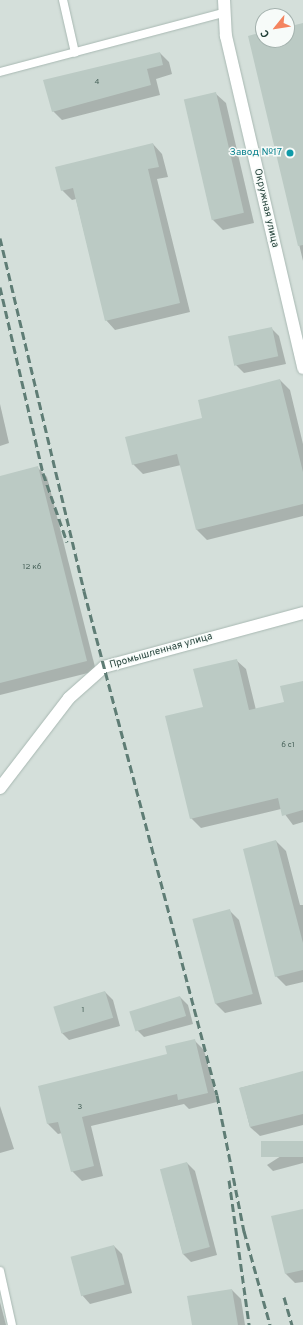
<!DOCTYPE html>
<html>
<head>
<meta charset="utf-8">
<style>
  body { margin:0 }
  #map { position:relative; width:303px; height:1325px; overflow:hidden; background:#e6efeb; font-family:Overpass,sans-serif }
  div>[style] { position:absolute }
  [style*='--x'] { left:calc(var(--x)*1px); top:calc(var(--y)*1px); width:calc(var(--w)*1px); rotate:calc(var(--a)*1deg) }
  .built>* { inset:0; background:#d4dfda }
  .shadow>* { inset:0; background:#0003 }
  .building>* { inset:0; background:#bbcac4; transform-origin:0 0 }
  .roads { filter:drop-shadow(0 0 1px #a8b8b2) drop-shadow(0 0 1px #a8b8b2) }
  .service>* { height:8px; margin:-4px; padding:0 4px; transform-origin:4px; border-radius:4px; background:#fff }
  .tertiary>* { height:12px; margin:-6px; padding:0 6px; transform-origin:6px; border-radius:6px; background:#fff }
  .rail>* { height:3px; margin-top:-1.5px; transform-origin:0; background:repeating-linear-gradient(90deg,#5f7d75 0 8px,transparent 0 12px) }
  .dots>* { width:11px; height:11px; translate:-50% -50%; box-sizing:border-box; border:2px solid #f7fbf9; border-radius:50% }
  span { translate:-50% -50%; white-space:nowrap; text-align:center; line-height:1.15; -webkit-text-stroke:3px #f7fbf9; paint-order:stroke }
  .number-label { font-size:8px; color:#4a645c }
  .number-label span { -webkit-text-stroke-width:0 }
  .culture-label { font-size:10px; color:#0d838f }
  .right { translate:-100% -50%; text-align:right }
  .street-label { font-size:10px; color:#24423a }
  .north { position:absolute; left:255px; top:8px; width:40px; height:40px; box-sizing:border-box; background:#f7fbf9; border:1px solid #a3b1ad; border-radius:50%; rotate:240deg; font-size:11px; font-weight:700; line-height:16px; text-align:center; color:#24423a }
  .north::after { content:''; display:block; margin:auto; width:14px; height:18px; background:#f4845f; clip-path:polygon(50% 0,100% 100%,50% 72%,0 100%) }
</style>
</head>
<body>
<div id="map">
  <div class="built">
    <i style="clip-path:polygon(evenodd,0 0,303px 0,303px 1325px,0 1325px,0 0,263px 16px,287px 16px,287px 40px,263px 40px,263px 16px)"></i>
  </div>
  <div class="shadow">
    <i style="clip-path:polygon(303px 24px,303px 261px,250px 37px,263px 33px,263px 40px,287px 40px,287px 28px)"></i>
    <i style="clip-path:polygon(160px 53px,169px 62px,172px 74px,156px 79px,160px 95px,62px 120px,53px 111px)"></i>
    <i style="clip-path:polygon(216px 94px,226px 103px,254px 223px,223px 230px,213px 220px)"></i>
    <i style="clip-path:polygon(153px 144px,162px 154px,168px 177px,157px 179px,190px 312px,115px 330px,106px 320px,76px 199px,72px 200px,62px 190px)"></i>
    <i style="clip-path:polygon(271px 328px,279px 336px,286px 364px,244px 373px,236px 365px)"></i>
    <i style="clip-path:polygon(280px 380px,290px 390px,303px 444px,303px 516px,207px 540px,197px 530px,181px 465px,143px 474px,133px 464px,203px 419px)"></i>
    <i style="clip-path:polygon(0 404px,9px 443px,0 446px)"></i>
    <i style="clip-path:polygon(37px 467px,47px 477px,96px 671px,0 695px,0 477px)"></i>
    <i style="clip-path:polygon(236px 660px,246px 669px,256px 710px,285px 703px,303px 682px,303px 822px,293px 825px,281px 809px,201px 828px,191px 818px,204px 708px)"></i>
    <i style="clip-path:polygon(276px 841px,286px 851px,300px 905px,303px 905px,303px 982px,286px 986px,276px 976px)"></i>
    <i style="clip-path:polygon(229px 910px,239px 920px,262px 1004px,225px 1013px,216px 1004px)"></i>
    <i style="clip-path:polygon(105px 992px,113px 1000px,120px 1026px,69px 1040px,61px 1032px)"></i>
    <i style="clip-path:polygon(180px 997px,188px 1005px,193px 1024px,144px 1037px,136px 1029px)"></i>
    <i style="clip-path:polygon(194px 1040px,204px 1050px,217px 1102px,189px 1109px,184px 1104px,91px 1126px,103px 1176px,82px 1181px,72px 1171px,62px 1133px,58px 1134px,48px 1124px,39px 1087px,168px 1055px)"></i>
    <i style="clip-path:polygon(303px 1072px,303px 1125px,260px 1136px,250px 1127px,240px 1088px)"></i>
    <i style="clip-path:polygon(0 1106px,14px 1149px,0 1153px)"></i>
    <i style="clip-path:polygon(303px 1142px,303px 1163px,273px 1171px,267px 1165px)"></i>
    <i style="clip-path:polygon(187px 1163px,195px 1171px,217px 1255px,191px 1262px,183px 1254px,161px 1170px)"></i>
    <i style="clip-path:polygon(303px 1210px,303px 1282px,295px 1283px,286px 1274px)"></i>
    <i style="clip-path:polygon(114px 1246px,122px 1254px,132px 1293px,90px 1304px,82px 1295px)"></i>
    <i style="clip-path:polygon(232px 1290px,241px 1299px,245px 1325px,193px 1325px)"></i>
    <i style="clip-path:polygon(0 1302px,6px 1325px,0 1325px)"></i>
  </div>
  <div class="building">
    <i style="clip-path:polygon(303px 23px,303px 245px,298px 246px,248px 36px,263px 32px,263px 40px,287px 40px,287px 27px)"></i>
    <i style="clip-path:polygon(160px 52px,163px 65px,147px 69px,151px 85px,52px 112px,43px 80px)"></i>
    <i style="left:216px;top:92px;width:124px;height:33px;rotate:77deg"></i>
    <i style="clip-path:polygon(153px 143px,159px 167px,148px 169px,180px 303px,105px 321px,73px 188px,61px 191px,55px 167px)"></i>
    <i style="left:272px;top:327px;width:30px;height:45px;rotate:78deg"></i>
    <i style="clip-path:polygon(280px 379px,303px 472px,303px 504px,196px 530px,177px 454px,132px 465px,125px 437px,202px 418px,198px 400px)"></i>
    <i style="clip-path:polygon(38px 466px,87px 661px,0 683px,0 476px)"></i>
    <i style="clip-path:polygon(237px 659px,249px 710px,284px 702px,280px 686px,303px 681px,303px 810px,282px 816px,278px 798px,190px 819px,165px 716px,203px 707px,193px 669px)"></i>
    <i style="clip-path:polygon(276px 840px,303px 943px,303px 970px,275px 977px,243px 849px)"></i>
    <i style="left:230px;top:909px;width:88px;height:39px;rotate:75deg"></i>
    <i style="left:105px;top:991px;width:28px;height:54px;rotate:73deg"></i>
    <i style="left:180px;top:996px;width:21px;height:53px;rotate:73deg"></i>
    <i style="clip-path:polygon(195px 1039px,208px 1093px,178px 1100px,177px 1094px,82px 1117px,94px 1166px,71px 1172px,58px 1122px,47px 1124px,38px 1086px,167px 1054px,165px 1046px)"></i>
    <i style="clip-path:polygon(303px 1071px,303px 1114px,250px 1127px,239px 1088px)"></i>
    <i style="left:303px;top:1141px;width:16px;height:42px;rotate:90deg"></i>
    <i style="left:187px;top:1162px;width:88px;height:28px;rotate:75deg"></i>
    <i style="clip-path:polygon(303px 1209px,303px 1270px,285px 1274px,271px 1216px)"></i>
    <i style="left:114px;top:1245px;width:41px;height:45px;rotate:75deg"></i>
    <i style="clip-path:polygon(232px 1289px,238px 1325px,192px 1325px,187px 1296px)"></i>
  </div>
  <div class="roads">
    <div class="service">
      <i style="--x:63;--y:0;--w:54;--a:77.2"></i>
      <i style="--x:0;--y:72;--w:232;--a:-14.8"></i>
      <i style="--x:0;--y:1271;--w:55;--a:77.5"></i>
    </div>
    <div class="tertiary">
      <i style="--x:224;--y:0;--w:36;--a:87"></i>
      <i style="--x:226;--y:36;--w:341;--a:76.9"></i>
      <i style="--x:0;--y:788;--w:113;--a:-52.5"></i>
      <i style="--x:69;--y:698;--w:47;--a:-41.5"></i>
      <i style="--x:104;--y:667;--w:206;--a:-15.2"></i>
    </div>
  </div>
  <div class="rail">
    <i style="--x:0;--y:238;--w:363;--a:76.6"></i>
    <i style="--x:84;--y:591;--w:521;--a:75.22"></i>
    <i style="--x:217;--y:1095;--w:139;--a:78.8"></i>
    <i style="--x:244;--y:1231;--w:98;--a:74.5"></i>
    <i style="--x:0;--y:287;--w:191;--a:77"></i>
    <i style="--x:43;--y:473;--w:73;--a:70.8"></i>
    <i style="--x:229;--y:1180;--w:146;--a:82.1"></i>
    <i style="--x:284;--y:1297;--w:29;--a:74"></i>
  </div>
  <div class="dots">
    <i style="left:290px;top:153px;background:#0f9aa8"></i>
  </div>
  <div class="number-label">
    <span style="left:97px;top:83px">4</span>
    <span style="left:32px;top:568px">12 к6</span>
    <span style="left:288px;top:746px">6 с1</span>
    <span style="left:83px;top:1011px">1</span>
    <span style="left:80px;top:1108px">3</span>
  </div>
  <div class="culture-label">
    <span class="right" style="left:282px;top:153px">Завод №17</span>
  </div>
  <div class="street-label">
    <span style="left:266px;top:208px;rotate:77deg">Окружная улица</span>
    <span style="left:161px;top:651px;rotate:-16deg">Промышленная улица</span>
  </div>
  <div class="north">С</div>
</div>
</body>
</html>
